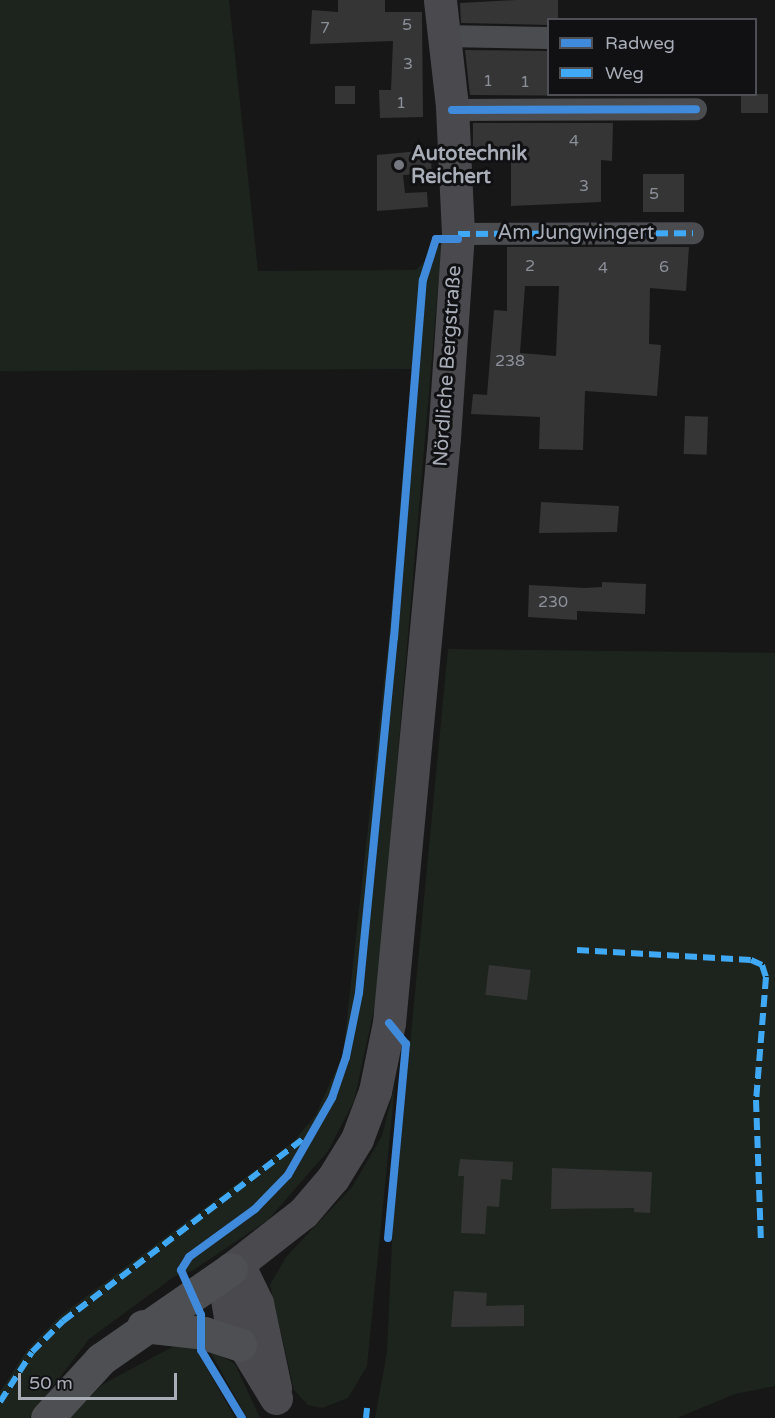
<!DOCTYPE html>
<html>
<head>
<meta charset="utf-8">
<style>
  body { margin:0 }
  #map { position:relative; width:775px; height:1418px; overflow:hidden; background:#171717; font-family:"Varela Round",sans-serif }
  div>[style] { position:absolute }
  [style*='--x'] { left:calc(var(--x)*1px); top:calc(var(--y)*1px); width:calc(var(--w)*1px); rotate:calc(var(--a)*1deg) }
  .green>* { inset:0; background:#1d241e }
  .building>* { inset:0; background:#353536; transform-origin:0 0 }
  .street>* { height:22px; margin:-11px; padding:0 11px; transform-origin:11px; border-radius:11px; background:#4b4c50 }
  .secondary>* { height:33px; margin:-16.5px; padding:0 16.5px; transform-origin:16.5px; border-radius:16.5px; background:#4a4a4e }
  .primary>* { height:33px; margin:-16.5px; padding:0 16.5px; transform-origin:16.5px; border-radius:16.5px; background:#4d4f52 }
  .quiet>* { height:6px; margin-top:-3px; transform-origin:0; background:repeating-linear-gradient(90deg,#3fa9f5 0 12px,transparent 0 18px) }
  .cycleway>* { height:8px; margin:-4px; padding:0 4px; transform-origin:4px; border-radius:4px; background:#408adc }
  .dots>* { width:16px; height:16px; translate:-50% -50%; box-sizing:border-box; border:3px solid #111113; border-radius:50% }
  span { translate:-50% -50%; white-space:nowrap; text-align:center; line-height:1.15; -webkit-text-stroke:6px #111113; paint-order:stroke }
  .number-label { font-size:16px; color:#8b8f98 }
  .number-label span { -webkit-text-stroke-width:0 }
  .poi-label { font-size:20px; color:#a8adb8; font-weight:700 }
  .left { translate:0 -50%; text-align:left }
  .street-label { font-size:20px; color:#a8adb8 }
  .legend { position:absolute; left:547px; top:18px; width:210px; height:78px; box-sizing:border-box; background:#111113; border:2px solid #4d4f55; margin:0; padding:8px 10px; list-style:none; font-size:18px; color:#a8adb8 }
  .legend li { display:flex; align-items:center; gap:12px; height:30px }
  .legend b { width:30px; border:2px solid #4d4f55 }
  .scale { position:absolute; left:18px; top:1373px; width:159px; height:27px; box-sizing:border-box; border:3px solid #a8adb8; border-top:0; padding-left:8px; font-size:18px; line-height:21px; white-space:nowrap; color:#a8adb8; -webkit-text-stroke:4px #111113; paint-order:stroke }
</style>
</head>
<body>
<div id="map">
  <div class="green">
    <i style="clip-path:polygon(0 0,229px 0,258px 271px,416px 270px,441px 244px,441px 252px,377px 996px,354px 1101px,328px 1151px,268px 1220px,192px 1271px,175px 1276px,89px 1339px,29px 1418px,0 1418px,0 1392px,27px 1350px,60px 1316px,294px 1141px,315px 1116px,343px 1055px,389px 636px,412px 369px,0 371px)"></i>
    <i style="clip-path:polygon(448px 649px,775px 653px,775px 1386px,735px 1394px,677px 1418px,375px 1418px,387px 1352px,393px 1222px)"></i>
    <i style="clip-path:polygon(395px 1085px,367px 1366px,348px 1398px,322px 1408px,308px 1405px,294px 1390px,270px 1285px,286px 1257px,352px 1187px,382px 1136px)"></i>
    <i style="clip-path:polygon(193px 1344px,235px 1418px,69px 1418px,103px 1384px,174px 1346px)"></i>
    <i style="clip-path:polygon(208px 1348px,235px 1364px,260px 1418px,247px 1418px)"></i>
  </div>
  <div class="building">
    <i style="clip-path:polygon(338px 0,385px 0,385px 12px,422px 12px,423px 117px,380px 118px,379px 90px,391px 90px,393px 41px,310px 44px,312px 10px,338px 12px)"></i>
    <i style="clip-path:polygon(516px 0,558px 0,558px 20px,549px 20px,549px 25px,461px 23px,460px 3px)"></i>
    <i style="clip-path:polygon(465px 50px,549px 51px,549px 94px,613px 96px,470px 95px)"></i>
    <i style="left:335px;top:86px;width:20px;height:18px"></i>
    <i style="left:741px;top:94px;width:27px;height:19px"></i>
    <i style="clip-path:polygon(473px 123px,613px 123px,612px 161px,601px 160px,601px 202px,511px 206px,511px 152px,473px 151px)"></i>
    <i style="clip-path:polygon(430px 150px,432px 173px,403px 175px,405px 193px,427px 192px,428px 207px,377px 211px,377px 155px)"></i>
    <i style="left:684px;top:174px;width:38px;height:41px;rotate:90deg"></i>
    <i style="clip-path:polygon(evenodd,507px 247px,689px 247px,686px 291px,650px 288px,649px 344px,661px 345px,657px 396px,585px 391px,583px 450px,539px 449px,540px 417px,471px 414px,473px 394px,487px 395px,494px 310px,507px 311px,507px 247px,525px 286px,559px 286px,556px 356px,520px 353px,525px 286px)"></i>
    <i style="left:685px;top:416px;width:23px;height:38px;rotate:2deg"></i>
    <i style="clip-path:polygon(541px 502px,619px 506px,617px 532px,539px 533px)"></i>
    <i style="clip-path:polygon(602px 582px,646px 584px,645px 614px,577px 611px,577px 620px,528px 617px,529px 585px,585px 588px,602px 587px)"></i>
    <i style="left:489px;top:965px;width:42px;height:30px;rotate:7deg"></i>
    <i style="clip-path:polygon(460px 1159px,513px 1162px,512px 1180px,501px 1179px,499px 1207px,487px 1206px,485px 1234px,461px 1233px,464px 1176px,458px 1176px)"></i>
    <i style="clip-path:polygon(552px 1168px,652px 1172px,650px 1213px,634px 1212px,634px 1208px,551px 1209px)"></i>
    <i style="clip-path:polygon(454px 1291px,487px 1293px,486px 1306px,524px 1305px,524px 1326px,451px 1327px)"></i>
  </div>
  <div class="street">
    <i style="--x:444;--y:36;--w:104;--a:1.1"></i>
    <i style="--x:452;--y:110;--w:244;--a:-0.2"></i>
    <i style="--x:458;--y:234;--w:235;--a:-0.2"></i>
  </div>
  <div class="secondary">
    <i style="--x:238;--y:1264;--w:43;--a:64"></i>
    <i style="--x:257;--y:1303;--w:87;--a:78"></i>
    <i style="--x:276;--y:1398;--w:87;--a:-121.3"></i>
    <i style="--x:231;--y:1324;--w:32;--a:-99"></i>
    <i style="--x:226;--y:1292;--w:24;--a:-78"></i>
    <i style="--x:231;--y:1269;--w:91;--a:-37.9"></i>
    <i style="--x:303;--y:1213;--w:46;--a:-49.4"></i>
    <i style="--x:333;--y:1178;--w:46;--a:-58.4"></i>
    <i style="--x:357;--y:1139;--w:51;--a:-69.4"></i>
    <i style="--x:375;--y:1091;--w:69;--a:-78.4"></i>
    <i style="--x:389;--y:1023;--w:588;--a:-84.63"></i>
    <i style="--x:444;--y:438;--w:204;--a:-86.1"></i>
    <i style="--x:458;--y:234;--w:128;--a:-92.7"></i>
    <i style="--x:452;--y:106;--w:107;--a:-96.5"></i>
  </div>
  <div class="primary">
    <i style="--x:143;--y:1326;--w:61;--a:6.5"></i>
    <i style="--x:204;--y:1333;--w:38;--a:18"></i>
    <i style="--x:47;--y:1418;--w:80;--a:-47.5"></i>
    <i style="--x:101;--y:1359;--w:158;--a:-34.7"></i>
  </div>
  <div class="quiet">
    <i style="--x:458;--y:234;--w:235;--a:-0.2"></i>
    <i style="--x:577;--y:950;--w:174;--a:3.3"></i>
    <i style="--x:751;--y:960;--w:12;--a:24"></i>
    <i style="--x:762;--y:965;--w:13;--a:72"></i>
    <i style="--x:766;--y:977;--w:123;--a:94.6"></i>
    <i style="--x:756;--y:1100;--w:141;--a:88"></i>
    <i style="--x:0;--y:1402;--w:59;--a:-57.4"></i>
    <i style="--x:32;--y:1352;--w:44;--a:-45"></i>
    <i style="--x:63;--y:1321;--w:301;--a:-37.2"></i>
    <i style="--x:366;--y:1418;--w:10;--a:-84"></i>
  </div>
  <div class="cycleway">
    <i style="--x:452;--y:110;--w:244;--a:-0.2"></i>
    <i style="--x:388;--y:1238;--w:195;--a:-84.7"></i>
    <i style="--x:406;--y:1044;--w:27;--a:-129"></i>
    <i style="--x:242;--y:1418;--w:79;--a:-121.1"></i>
    <i style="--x:201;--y:1350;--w:35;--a:-90"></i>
    <i style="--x:201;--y:1315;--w:49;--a:-114"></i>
    <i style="--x:181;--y:1270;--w:15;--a:-58"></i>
    <i style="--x:189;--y:1257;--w:82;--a:-36"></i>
    <i style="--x:255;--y:1209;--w:47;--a:-45.9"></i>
    <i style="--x:288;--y:1175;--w:89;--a:-60.3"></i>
    <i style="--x:332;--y:1098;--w:43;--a:-71.1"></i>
    <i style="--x:346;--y:1057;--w:65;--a:-78.5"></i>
    <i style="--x:359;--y:993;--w:357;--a:-84.4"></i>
    <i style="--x:394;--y:638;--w:359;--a:-85.4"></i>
    <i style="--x:423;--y:280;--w:43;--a:-72.4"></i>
    <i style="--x:436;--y:239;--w:22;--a:0"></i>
  </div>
  <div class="dots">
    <i style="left:399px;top:165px;background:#757880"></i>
  </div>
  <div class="number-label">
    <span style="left:407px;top:25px">5</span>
    <span style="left:325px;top:28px">7</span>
    <span style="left:408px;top:64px">3</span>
    <span style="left:488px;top:81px">1</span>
    <span style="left:525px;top:82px">1</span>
    <span style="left:401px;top:103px">1</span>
    <span style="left:574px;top:141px">4</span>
    <span style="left:584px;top:186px">3</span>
    <span style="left:654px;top:194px">5</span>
    <span style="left:530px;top:266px">2</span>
    <span style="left:664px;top:267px">6</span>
    <span style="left:603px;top:268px">4</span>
    <span style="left:510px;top:361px">238</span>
    <span style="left:553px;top:602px">230</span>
  </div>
  <div class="poi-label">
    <span class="left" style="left:411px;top:166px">Autotechnik<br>Reichert</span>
  </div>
  <div class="street-label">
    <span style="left:576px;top:233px">Am Jungwingert</span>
    <span style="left:448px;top:366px;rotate:-86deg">Nördliche Bergstraße</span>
  </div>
  <ul class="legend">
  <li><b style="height:8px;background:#408adc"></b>Radweg</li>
  <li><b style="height:8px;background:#3fa9f5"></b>Weg</li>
  </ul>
  <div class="scale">50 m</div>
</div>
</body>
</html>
